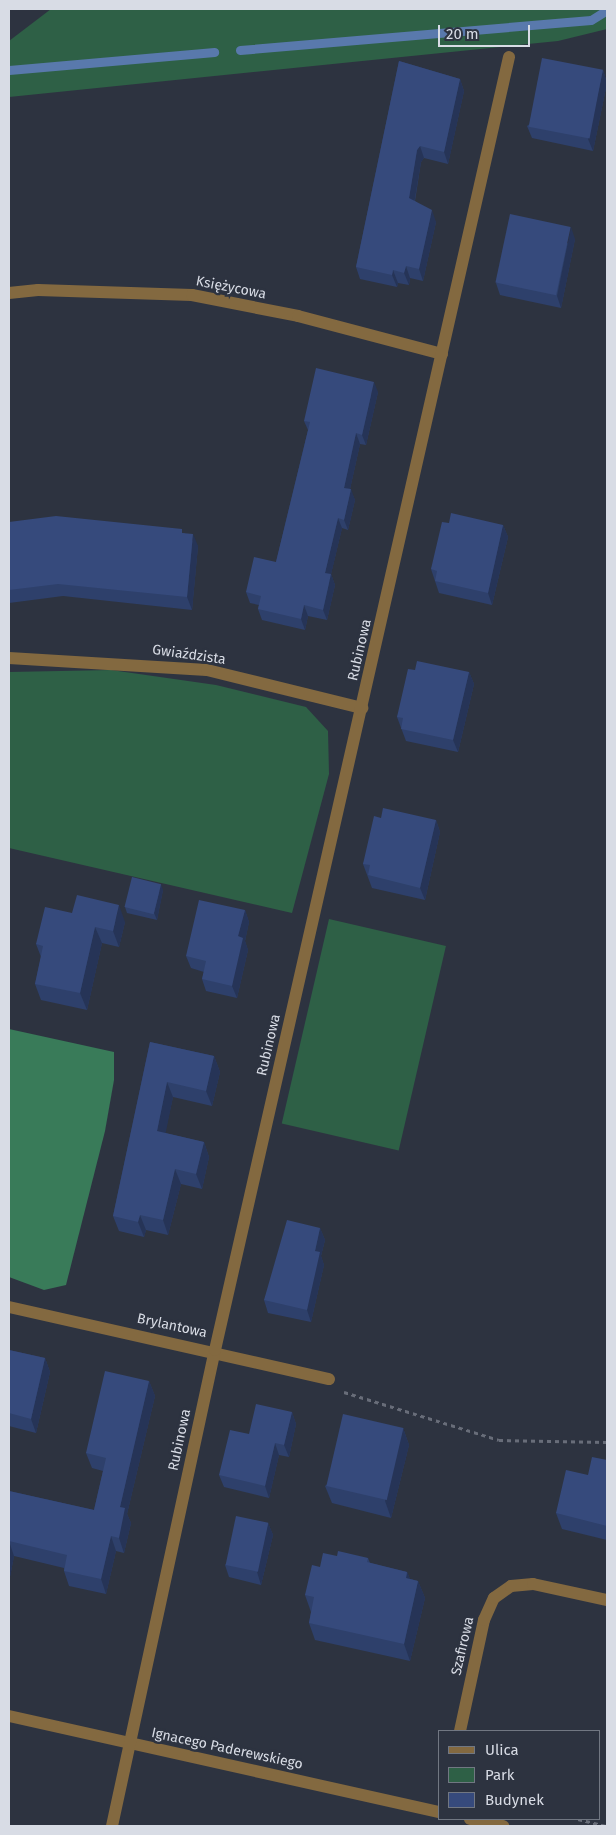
<!DOCTYPE html>
<html>
<head>
<meta charset="utf-8">
<style>
  body { margin:0 }
  #map { position:relative; width:616px; height:1835px; overflow:hidden; background:#2d3340; font-family:"Fira Sans",sans-serif }
  div>[style] { position:absolute }
  [style*='--x'] { left:calc(var(--x)*1px); top:calc(var(--y)*1px); width:calc(var(--w)*1px); rotate:calc(var(--a)*1deg) }
  .green>* { inset:0; background:#2e6046; transform-origin:0 0 }
  .forest>* { inset:0; background:#397b59 }
  .stream>* { height:9px; margin:-4.5px; padding:0 4.5px; transform-origin:4.5px; border-radius:4.5px; background:#5979ac }
  .path>* { height:3px; margin-top:-1.5px; transform-origin:0; background:repeating-linear-gradient(90deg,#686d79 0 4px,transparent 0 8px) }
  .minor>* { height:12px; margin:-6px; padding:0 6px; transform-origin:6px; border-radius:6px; background:#836940 }
  .wall>* { inset:0; background:#2e406b }
  .shaded-wall>* { inset:0; background:#263457 }
  .building>* { inset:0; background:#364a7c; transform-origin:0 0 }
  span { translate:-50% -50%; white-space:nowrap; text-align:center; line-height:1.15; -webkit-text-stroke:5px #2d3340; paint-order:stroke }
  .street-label { font-size:14px; color:#d8dce5 }
  .frame { position:absolute; inset:0; border:10px solid #d8dce5; pointer-events:none }
  .legend { position:absolute; left:438px; top:1730px; width:162px; height:90px; box-sizing:border-box; background:#2d3340; border:1px solid #717782; margin:0; padding:6px 9px; list-style:none; font-size:15px; color:#d8dce5 }
  .legend li { display:flex; align-items:center; gap:10px; height:25px }
  .legend b { width:25px; border:1px solid #717782 }
  .scale { position:absolute; left:438px; top:25px; width:92px; height:22px; box-sizing:border-box; border:2px solid #d8dce5; border-top:0; padding-left:6px; font-size:15px; line-height:18px; white-space:nowrap; color:#d8dce5; -webkit-text-stroke:4px #2d3340; paint-order:stroke }
</style>
</head>
<body>
<div id="map">
  <div class="green">
    <i style="clip-path:polygon(51px 9px,607px 9px,607px 29px,558px 41px,9px 97px,9px 41px)"></i>
    <i style="clip-path:polygon(111px 670px,216px 685px,306px 707px,328px 731px,329px 774px,292px 913px,9px 848px,9px 672px)"></i>
    <i style="left:329px;top:919px;width:120px;height:210px;rotate:13deg"></i>
  </div>
  <div class="forest">
    <i style="clip-path:polygon(9px 1029px,114px 1052px,114px 1080px,105px 1131px,66px 1285px,44px 1290px,9px 1277px)"></i>
  </div>
  <div class="stream">
    <i style="--x:240;--y:50;--w:352;--a:-4.9"></i>
    <i style="--x:591;--y:20;--w:19;--a:-32"></i>
    <i style="--x:9;--y:70;--w:206;--a:-5"></i>
  </div>
  <div class="path">
    <i style="--x:344;--y:1392;--w:162;--a:17.2"></i>
    <i style="--x:499;--y:1440;--w:108;--a:1.1"></i>
    <i style="--x:578;--y:1819;--w:30;--a:14"></i>
  </div>
  <div class="minor">
    <i style="--x:9;--y:293;--w:29;--a:-6"></i>
    <i style="--x:38;--y:290;--w:154;--a:1.9"></i>
    <i style="--x:192;--y:295;--w:108;--a:11.2"></i>
    <i style="--x:298;--y:316;--w:149;--a:14.8"></i>
    <i style="--x:9;--y:658;--w:198;--a:3.5"></i>
    <i style="--x:207;--y:670;--w:160;--a:13.8"></i>
    <i style="--x:9;--y:1307;--w:328;--a:12.7"></i>
    <i style="--x:9;--y:1716;--w:442;--a:12.6"></i>
    <i style="--x:460;--y:1731;--w:114;--a:-77.8"></i>
    <i style="--x:484;--y:1620;--w:24;--a:-66"></i>
    <i style="--x:494;--y:1598;--w:21;--a:-35"></i>
    <i style="--x:511;--y:1586;--w:22;--a:-5"></i>
    <i style="--x:533;--y:1584;--w:76;--a:12.2"></i>
    <i style="--x:470;--y:1819;--w:34;--a:12"></i>
    <i style="--x:112;--y:1826;--w:487;--a:-77.8"></i>
    <i style="--x:215;--y:1350;--w:1326;--a:-77.19"></i>
  </div>
  <div class="wall">
    <i style="clip-path:polygon(399px 61px,460px 79px,464px 91px,448px 164px,424px 158px,421px 162px,415px 201px,436px 222px,423px 281px,410px 278px,409px 285px,398px 283px,397px 287px,360px 279px,356px 267px)"></i>
    <i style="clip-path:polygon(603px 70px,607px 83px,593px 151px,532px 138px,527px 126px)"></i>
    <i style="clip-path:polygon(575px 239px,561px 308px,500px 295px,496px 283px)"></i>
    <i style="clip-path:polygon(378px 392px,366px 445px,360px 444px,350px 489px,355px 500px,348px 530px,342px 528px,331px 574px,335px 585px,327px 620px,308px 616px,305px 630px,262px 620px,258px 609px,259px 605px,250px 603px,246px 592px,276px 562px,308px 430px,304px 421px)"></i>
    <i style="clip-path:polygon(9px 522px,184px 533px,198px 546px,192px 610px,63px 596px,9px 603px)"></i>
    <i style="clip-path:polygon(449px 523px,503px 525px,508px 537px,492px 605px,439px 593px,431px 569px)"></i>
    <i style="clip-path:polygon(415px 670px,469px 672px,474px 684px,458px 752px,406px 741px,397px 717px)"></i>
    <i style="clip-path:polygon(381px 818px,436px 820px,440px 832px,425px 900px,372px 888px,363px 864px)"></i>
    <i style="clip-path:polygon(163px 890px,157px 920px,127px 913px,125px 907px)"></i>
    <i style="clip-path:polygon(245px 910px,249px 922px,245px 941px,248px 950px,237px 998px,206px 991px,202px 979px,204px 972px,191px 968px,186px 956px)"></i>
    <i style="clip-path:polygon(72px 913px,125px 922px,119px 947px,102px 943px,87px 1010px,41px 1000px,35px 984px,41px 957px,36px 944px)"></i>
    <i style="clip-path:polygon(150px 1042px,214px 1056px,220px 1072px,212px 1106px,173px 1097px,165px 1133px,204px 1142px,209px 1157px,202px 1189px,181px 1184px,168px 1235px,146px 1230px,144px 1237px,119px 1231px,113px 1216px)"></i>
    <i style="clip-path:polygon(320px 1228px,325px 1240px,321px 1256px,324px 1265px,311px 1322px,268px 1313px,264px 1300px)"></i>
    <i style="clip-path:polygon(9px 1350px,45px 1358px,50px 1372px,36px 1433px,9px 1426px)"></i>
    <i style="clip-path:polygon(149px 1381px,155px 1396px,127px 1514px,131px 1523px,124px 1553px,116px 1551px,106px 1594px,69px 1586px,64px 1571px,64px 1568px,14px 1556px,9px 1582px,9px 1491px,94px 1510px,103px 1471px,92px 1468px,86px 1453px)"></i>
    <i style="clip-path:polygon(292px 1412px,296px 1424px,289px 1457px,279px 1455px,269px 1498px,224px 1487px,219px 1475px,249px 1434px)"></i>
    <i style="clip-path:polygon(403px 1428px,409px 1445px,391px 1518px,332px 1503px,325px 1486px)"></i>
    <i style="clip-path:polygon(607px 1460px,607px 1540px,562px 1529px,556px 1513px,588px 1475px)"></i>
    <i style="clip-path:polygon(268px 1523px,273px 1535px,261px 1585px,229px 1577px,225px 1565px)"></i>
    <i style="clip-path:polygon(337px 1556px,368px 1558px,370px 1563px,407px 1572px,410px 1579px,418px 1581px,425px 1598px,410px 1661px,315px 1640px,309px 1623px,311px 1612px,305px 1595px,320px 1567px)"></i>
  </div>
  <div class="shaded-wall">
    <i style="clip-path:polygon(603px 70px,607px 83px,593px 151px,588px 139px)"></i>
    <i style="clip-path:polygon(460px 79px,464px 91px,448px 164px,444px 152px)"></i>
    <i style="clip-path:polygon(420px 146px,424px 158px,421px 162px,413px 210px,409px 198px,417px 150px)"></i>
    <i style="clip-path:polygon(432px 210px,436px 222px,423px 281px,419px 269px)"></i>
    <i style="clip-path:polygon(571px 227px,575px 239px,561px 308px,557px 296px)"></i>
    <i style="clip-path:polygon(406px 266px,410px 278px,409px 285px,404px 273px)"></i>
    <i style="clip-path:polygon(393px 270px,398px 283px,397px 287px,392px 275px)"></i>
    <i style="clip-path:polygon(374px 382px,378px 392px,366px 445px,362px 435px)"></i>
    <i style="clip-path:polygon(356px 433px,360px 444px,348px 498px,344px 488px)"></i>
    <i style="clip-path:polygon(351px 489px,355px 500px,348px 530px,344px 520px)"></i>
    <i style="clip-path:polygon(338px 518px,342px 528px,329px 583px,325px 573px)"></i>
    <i style="clip-path:polygon(503px 525px,508px 537px,492px 605px,488px 593px)"></i>
    <i style="clip-path:polygon(193px 534px,198px 546px,192px 610px,187px 597px)"></i>
    <i style="clip-path:polygon(331px 574px,335px 585px,327px 620px,323px 610px)"></i>
    <i style="clip-path:polygon(304px 605px,308px 616px,305px 630px,301px 619px)"></i>
    <i style="clip-path:polygon(469px 672px,474px 684px,458px 752px,453px 740px)"></i>
    <i style="clip-path:polygon(436px 820px,440px 832px,425px 900px,420px 888px)"></i>
    <i style="clip-path:polygon(161px 884px,163px 890px,157px 920px,154px 913px)"></i>
    <i style="clip-path:polygon(119px 905px,125px 922px,119px 947px,113px 931px)"></i>
    <i style="clip-path:polygon(245px 910px,249px 922px,245px 941px,248px 950px,237px 998px,232px 986px,238px 936px)"></i>
    <i style="clip-path:polygon(95px 927px,102px 943px,87px 1010px,80px 993px)"></i>
    <i style="clip-path:polygon(214px 1056px,220px 1072px,212px 1106px,206px 1091px)"></i>
    <i style="clip-path:polygon(167px 1082px,173px 1097px,163px 1146px,157px 1131px)"></i>
    <i style="clip-path:polygon(204px 1142px,209px 1157px,202px 1189px,196px 1174px)"></i>
    <i style="clip-path:polygon(175px 1169px,181px 1184px,168px 1235px,163px 1220px)"></i>
    <i style="clip-path:polygon(140px 1215px,146px 1230px,144px 1237px,138px 1222px)"></i>
    <i style="clip-path:polygon(320px 1228px,325px 1240px,321px 1256px,324px 1265px,311px 1322px,307px 1310px,315px 1251px)"></i>
    <i style="clip-path:polygon(45px 1358px,50px 1372px,36px 1433px,31px 1419px)"></i>
    <i style="clip-path:polygon(149px 1381px,155px 1396px,127px 1514px,131px 1523px,124px 1553px,119px 1538px,120px 1507px)"></i>
    <i style="clip-path:polygon(292px 1412px,296px 1424px,289px 1457px,284px 1445px)"></i>
    <i style="clip-path:polygon(403px 1428px,409px 1445px,391px 1518px,385px 1501px)"></i>
    <i style="clip-path:polygon(275px 1443px,279px 1455px,269px 1498px,265px 1486px)"></i>
    <i style="clip-path:polygon(268px 1523px,273px 1535px,261px 1585px,257px 1572px)"></i>
    <i style="clip-path:polygon(111px 1536px,116px 1551px,106px 1594px,101px 1579px)"></i>
    <i style="clip-path:polygon(9px 1541px,14px 1556px,9px 1582px)"></i>
    <i style="clip-path:polygon(407px 1572px,414px 1588px,406px 1578px)"></i>
    <i style="clip-path:polygon(418px 1581px,425px 1598px,410px 1661px,404px 1644px)"></i>
  </div>
  <div class="building">
    <i style="left:542px;top:58px;width:62px;height:70px;rotate:11deg"></i>
    <i style="clip-path:polygon(399px 61px,460px 79px,444px 152px,420px 146px,417px 150px,409px 198px,432px 210px,419px 269px,406px 266px,404px 273px,393px 270px,392px 275px,356px 267px)"></i>
    <i style="left:510px;top:214px;width:62px;height:70px;rotate:12deg"></i>
    <i style="clip-path:polygon(316px 368px,374px 382px,362px 435px,356px 433px,344px 488px,351px 489px,344px 520px,338px 518px,325px 573px,331px 574px,323px 610px,304px 605px,301px 619px,258px 609px,261px 596px,246px 592px,254px 557px,276px 562px,310px 422px,304px 421px)"></i>
    <i style="clip-path:polygon(451px 513px,503px 525px,488px 593px,435px 581px,437px 571px,431px 569px,442px 522px,449px 523px)"></i>
    <i style="clip-path:polygon(56px 516px,182px 529px,182px 533px,193px 534px,187px 597px,58px 584px,9px 590px,9px 522px)"></i>
    <i style="clip-path:polygon(417px 661px,469px 672px,453px 740px,401px 729px,403px 718px,397px 717px,408px 669px,415px 670px)"></i>
    <i style="clip-path:polygon(383px 808px,436px 820px,420px 888px,368px 875px,370px 865px,363px 864px,374px 816px,381px 818px)"></i>
    <i style="left:132px;top:877px;width:30px;height:31px;rotate:14deg"></i>
    <i style="clip-path:polygon(77px 895px,119px 905px,113px 931px,95px 927px,80px 993px,35px 984px,43px 946px,36px 944px,45px 907px,72px 913px)"></i>
    <i style="clip-path:polygon(199px 900px,245px 910px,238px 936px,243px 938px,232px 986px,202px 979px,206px 961px,186px 956px)"></i>
    <i style="clip-path:polygon(150px 1042px,214px 1056px,206px 1091px,167px 1082px,157px 1131px,204px 1142px,196px 1174px,175px 1169px,163px 1220px,140px 1215px,138px 1222px,113px 1216px)"></i>
    <i style="clip-path:polygon(287px 1220px,320px 1228px,315px 1251px,320px 1252px,307px 1310px,264px 1300px)"></i>
    <i style="clip-path:polygon(9px 1350px,45px 1358px,31px 1419px,9px 1413px)"></i>
    <i style="clip-path:polygon(105px 1371px,149px 1381px,120px 1507px,125px 1508px,119px 1538px,111px 1536px,101px 1579px,64px 1571px,67px 1555px,9px 1541px,9px 1491px,94px 1510px,106px 1458px,86px 1453px)"></i>
    <i style="clip-path:polygon(256px 1404px,292px 1412px,284px 1445px,275px 1443px,265px 1486px,219px 1475px,230px 1430px,249px 1434px)"></i>
    <i style="left:343px;top:1414px;width:62px;height:74px;rotate:13deg"></i>
    <i style="clip-path:polygon(592px 1457px,607px 1460px,607px 1526px,556px 1513px,566px 1470px,588px 1475px)"></i>
    <i style="left:236px;top:1516px;width:33px;height:50px;rotate:12deg"></i>
    <i style="clip-path:polygon(338px 1551px,368px 1558px,367px 1562px,407px 1572px,406px 1578px,418px 1581px,404px 1644px,309px 1623px,314px 1597px,305px 1595px,312px 1565px,320px 1567px,323px 1553px,337px 1556px)"></i>
  </div>
  <div class="street-label">
    <span style="left:231px;top:288px;rotate:11deg">Księżycowa</span>
    <span style="left:360px;top:650px;rotate:-77deg">Rubinowa</span>
    <span style="left:189px;top:655px;rotate:8deg">Gwiaździsta</span>
    <span style="left:269px;top:1045px;rotate:-77deg">Rubinowa</span>
    <span style="left:172px;top:1326px;rotate:12deg">Brylantowa</span>
    <span style="left:180px;top:1440px;rotate:-78deg">Rubinowa</span>
    <span style="left:463px;top:1646px;rotate:-77deg">Szafirowa</span>
    <span style="left:227px;top:1749px;rotate:12deg">Ignacego Paderewskiego</span>
  </div>
  <div class="frame"></div>
  <ul class="legend">
  <li><b style="height:6px;background:#836940"></b>Ulica</li>
  <li><b style="height:14px;background:#2e6046"></b>Park</li>
  <li><b style="height:14px;background:#364a7c"></b>Budynek</li>
  </ul>
  <div class="scale">20 m</div>
</div>
</body>
</html>
